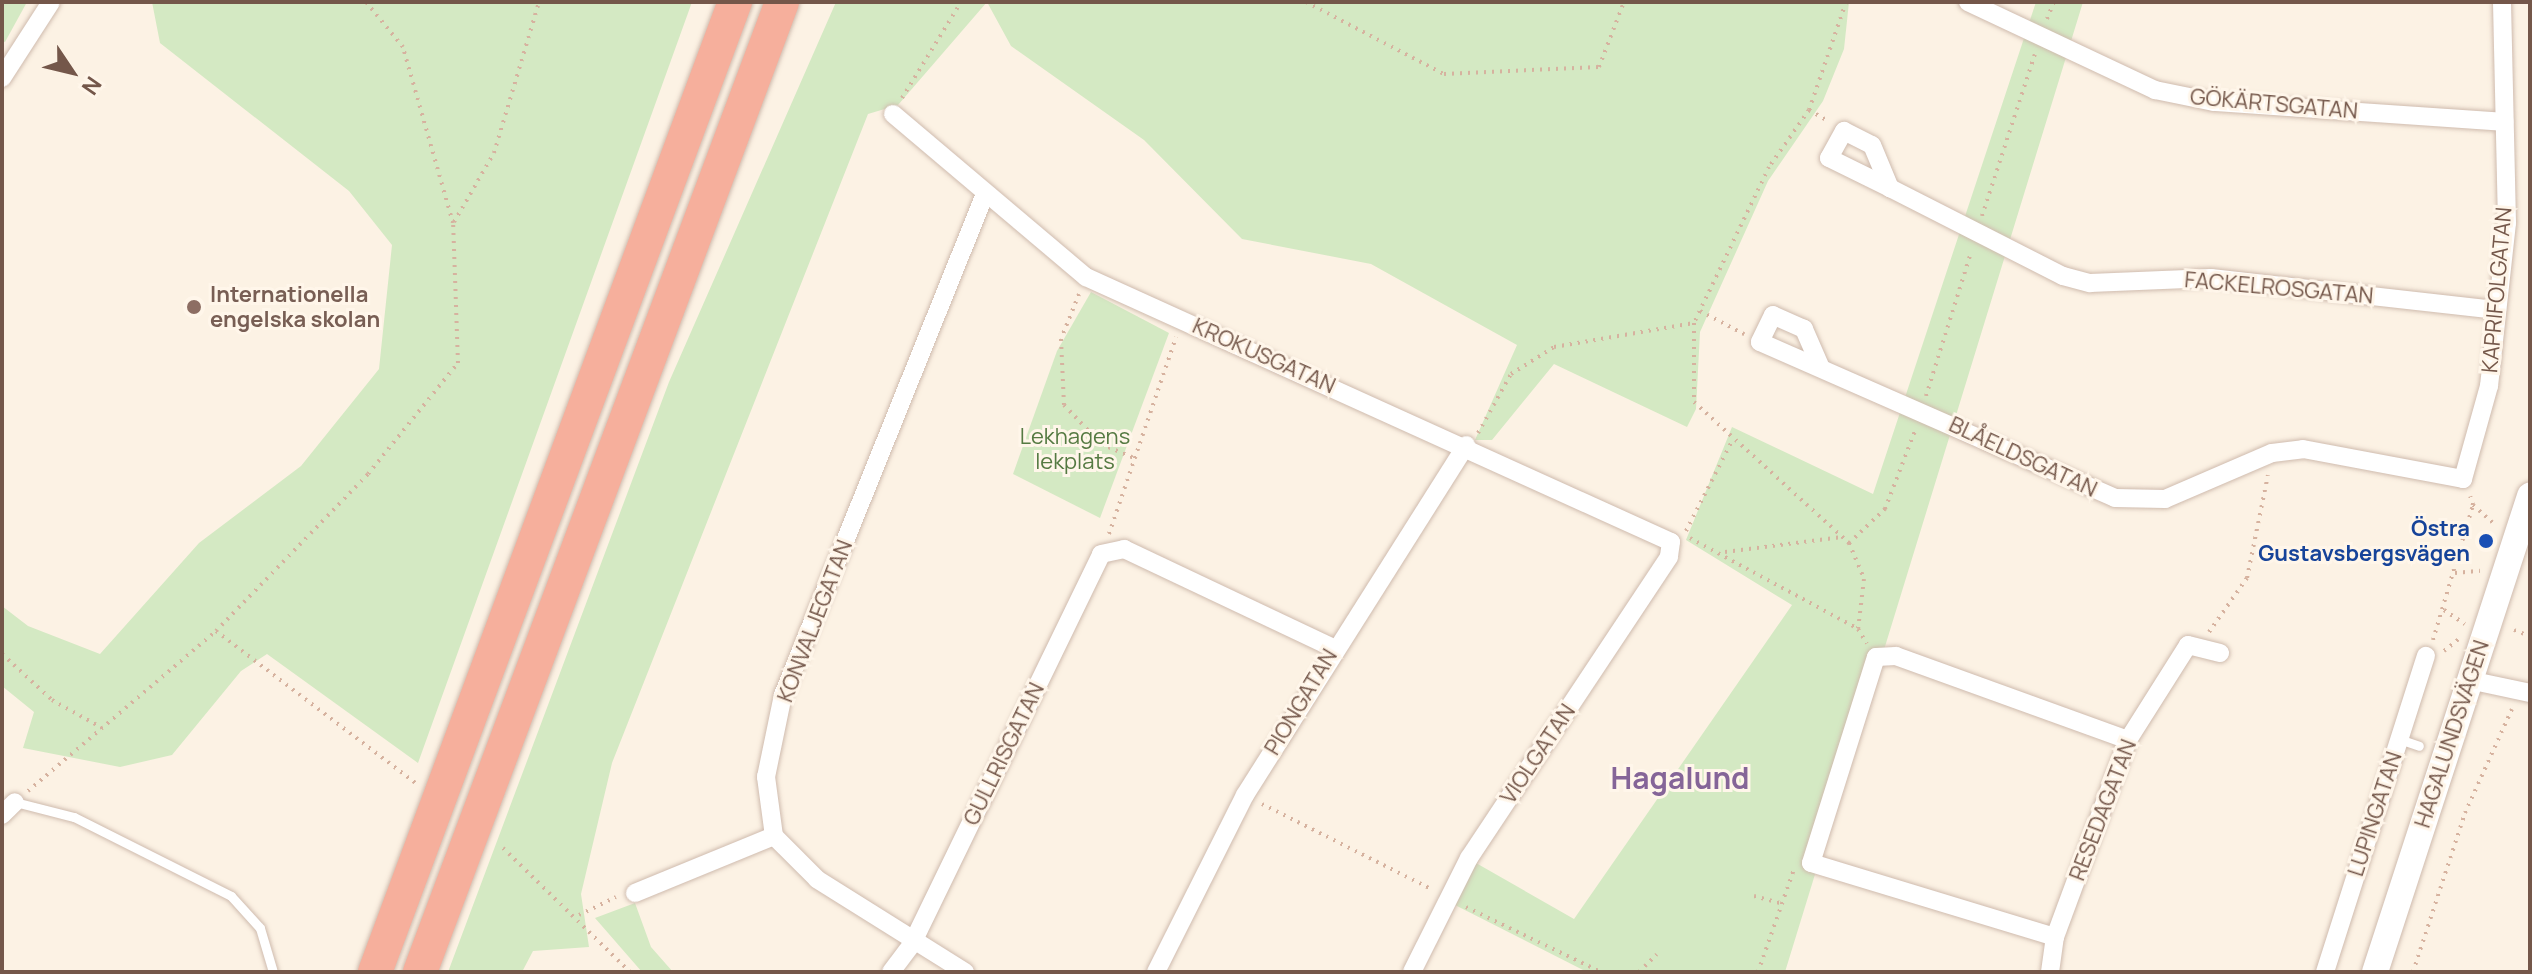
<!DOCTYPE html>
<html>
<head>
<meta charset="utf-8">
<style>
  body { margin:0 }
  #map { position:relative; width:2532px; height:974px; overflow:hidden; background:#fcf2e4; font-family:Manrope,sans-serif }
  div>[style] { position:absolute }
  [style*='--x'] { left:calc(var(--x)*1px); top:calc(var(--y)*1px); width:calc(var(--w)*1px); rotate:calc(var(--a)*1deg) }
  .green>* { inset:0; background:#d4e9c3 }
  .path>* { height:4px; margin-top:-2px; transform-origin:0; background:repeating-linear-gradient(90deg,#d6b29f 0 2px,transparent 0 8px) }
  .roads { filter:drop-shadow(0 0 2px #cfbbae) drop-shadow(0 0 2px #cfbbae) }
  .lane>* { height:9px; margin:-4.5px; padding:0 4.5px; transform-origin:4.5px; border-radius:4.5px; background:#fff }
  .street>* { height:18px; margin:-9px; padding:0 9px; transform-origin:9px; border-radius:9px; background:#fff }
  .secondary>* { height:26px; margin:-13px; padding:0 13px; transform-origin:13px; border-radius:13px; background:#fff }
  .highway>* { height:34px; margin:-17px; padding:0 17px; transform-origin:17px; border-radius:17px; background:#f6af9c }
  .dots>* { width:22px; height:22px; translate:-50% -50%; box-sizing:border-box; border:4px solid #fff6ea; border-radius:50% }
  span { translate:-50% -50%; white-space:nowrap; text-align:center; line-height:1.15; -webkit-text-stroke:6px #fff6ea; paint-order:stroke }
  .street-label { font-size:22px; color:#74574a }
  .education-label { font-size:22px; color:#785e54; font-weight:700 }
  .left { translate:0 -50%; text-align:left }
  .park-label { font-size:22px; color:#557a42 }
  .transit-label { font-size:22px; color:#164399; font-weight:700 }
  .right { translate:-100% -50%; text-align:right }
  .district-label { font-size:30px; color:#856598; font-weight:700 }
  .frame { position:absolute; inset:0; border:4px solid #74574a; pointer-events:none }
  .north { position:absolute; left:32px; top:32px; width:80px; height:80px; -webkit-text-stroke:6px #fff6ea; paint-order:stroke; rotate:125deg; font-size:22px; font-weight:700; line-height:32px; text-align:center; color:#74574a }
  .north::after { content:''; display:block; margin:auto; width:28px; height:36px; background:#74574a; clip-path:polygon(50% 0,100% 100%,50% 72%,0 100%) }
</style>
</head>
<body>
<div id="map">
  <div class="green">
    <i style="clip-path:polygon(2px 2px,27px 2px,5px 42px,2px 41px)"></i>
    <i style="clip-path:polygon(152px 2px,692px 2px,418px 763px,267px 654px,241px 671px,172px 755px,120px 767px,23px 748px,34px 712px,2px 686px,2px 606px,28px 626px,100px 654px,199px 543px,301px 466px,379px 369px,392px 245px,349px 191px,160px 43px)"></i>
    <i style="clip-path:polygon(836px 2px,987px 2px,898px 105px,868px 114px,612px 763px,581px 894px,589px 947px,533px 951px,522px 972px,448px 972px,669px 382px)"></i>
    <i style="clip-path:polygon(987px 2px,1849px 2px,1844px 49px,1823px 101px,1768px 181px,1700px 332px,1696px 409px,1687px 427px,1554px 364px,1492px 440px,1475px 440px,1517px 345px,1371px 264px,1242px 239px,1144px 140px,1011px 46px)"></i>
    <i style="clip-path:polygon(2036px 2px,2083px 2px,1785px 972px,1587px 972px,1455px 905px,1476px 863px,1574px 919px,1792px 605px,1686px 540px,1732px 427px,1873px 494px)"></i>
    <i style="clip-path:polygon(1091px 292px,1169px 333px,1100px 518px,1013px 474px,1057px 351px)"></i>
    <i style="clip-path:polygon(635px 903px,651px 947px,673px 972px,642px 972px,595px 918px)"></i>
  </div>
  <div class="path">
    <i style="--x:1306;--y:2;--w:156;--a:27.6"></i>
    <i style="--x:1444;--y:74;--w:155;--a:-2.6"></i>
    <i style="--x:1599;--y:67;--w:70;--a:-69"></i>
    <i style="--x:1846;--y:2;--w:114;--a:108.9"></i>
    <i style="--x:1809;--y:110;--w:70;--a:125.1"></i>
    <i style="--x:1769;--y:167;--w:173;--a:115.7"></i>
    <i style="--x:1694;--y:323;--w:79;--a:90"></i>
    <i style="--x:1694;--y:402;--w:210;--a:42.3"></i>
    <i style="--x:1849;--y:543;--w:39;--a:67"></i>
    <i style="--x:1864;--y:579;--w:50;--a:96.8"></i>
    <i style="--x:1858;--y:629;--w:17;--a:59"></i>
    <i style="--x:2047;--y:19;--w:18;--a:-68"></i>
    <i style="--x:902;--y:98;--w:113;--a:-58.4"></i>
    <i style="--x:1809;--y:110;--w:22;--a:30"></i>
    <i style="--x:1982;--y:216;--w:170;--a:-71.9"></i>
    <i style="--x:454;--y:222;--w:80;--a:-59.9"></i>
    <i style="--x:494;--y:153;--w:158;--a:-73.4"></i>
    <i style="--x:1079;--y:294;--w:48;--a:111.8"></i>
    <i style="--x:1061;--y:339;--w:66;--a:87.4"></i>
    <i style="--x:1064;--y:405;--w:54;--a:46.5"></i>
    <i style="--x:1101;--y:444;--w:38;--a:23"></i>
    <i style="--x:1700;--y:311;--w:50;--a:27.6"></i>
    <i style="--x:1926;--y:396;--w:151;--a:-72.6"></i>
    <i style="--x:1478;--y:433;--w:68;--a:-60.8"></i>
    <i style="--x:1511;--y:374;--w:51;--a:-32.1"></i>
    <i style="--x:1554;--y:347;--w:142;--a:-9.7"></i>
    <i style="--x:2473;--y:505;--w:27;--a:42"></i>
    <i style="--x:1686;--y:531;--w:101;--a:-62.9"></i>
    <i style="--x:1109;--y:534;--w:208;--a:-71.2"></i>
    <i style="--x:1690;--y:538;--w:191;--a:28.4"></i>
    <i style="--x:1849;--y:543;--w:50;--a:-43.4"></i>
    <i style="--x:1885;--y:509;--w:84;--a:-69"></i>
    <i style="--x:1725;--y:552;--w:118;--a:-7.3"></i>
    <i style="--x:2455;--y:573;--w:25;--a:-5"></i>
    <i style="--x:2444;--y:610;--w:25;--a:34"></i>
    <i style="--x:2514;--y:630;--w:17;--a:21"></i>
    <i style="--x:216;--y:631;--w:253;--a:37.3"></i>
    <i style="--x:2209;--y:632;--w:66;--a:-54.9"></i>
    <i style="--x:2247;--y:578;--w:105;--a:-78.5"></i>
    <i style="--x:2433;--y:640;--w:141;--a:-73.5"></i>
    <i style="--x:2473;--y:505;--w:9;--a:-108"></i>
    <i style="--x:2444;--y:651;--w:19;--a:-39"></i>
    <i style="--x:2;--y:654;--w:68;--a:42.6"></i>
    <i style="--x:52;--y:700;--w:57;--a:29.2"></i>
    <i style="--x:28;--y:791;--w:247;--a:-40.4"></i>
    <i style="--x:216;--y:631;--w:219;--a:-45.9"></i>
    <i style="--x:368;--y:474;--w:143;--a:-51"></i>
    <i style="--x:458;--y:363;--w:140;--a:-92"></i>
    <i style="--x:453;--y:223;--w:183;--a:-105.9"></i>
    <i style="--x:403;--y:47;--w:58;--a:-129.4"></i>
    <i style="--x:1262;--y:804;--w:191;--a:26.7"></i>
    <i style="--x:503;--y:848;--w:177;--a:44.3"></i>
    <i style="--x:1754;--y:896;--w:27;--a:15"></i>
    <i style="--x:1466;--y:907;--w:150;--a:25.7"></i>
    <i style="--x:579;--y:915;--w:41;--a:-25.9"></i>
    <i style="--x:1639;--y:972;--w:25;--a:-45"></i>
    <i style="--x:1758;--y:972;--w:109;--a:-70.7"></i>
    <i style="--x:2413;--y:972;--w:167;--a:-71.9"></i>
    <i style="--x:2465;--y:813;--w:114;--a:-65.7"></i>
  </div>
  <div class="roads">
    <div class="lane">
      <i style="--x:2399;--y:739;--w:21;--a:19"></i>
      <i style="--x:15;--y:802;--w:61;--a:14.3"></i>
      <i style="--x:74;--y:817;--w:176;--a:26.7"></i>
      <i style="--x:231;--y:896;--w:43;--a:47.8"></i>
      <i style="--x:260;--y:928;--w:46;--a:73.5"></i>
    </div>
    <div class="street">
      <i style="--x:1968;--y:2;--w:207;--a:25.2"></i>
      <i style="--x:2155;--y:90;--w:60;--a:11.5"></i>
      <i style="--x:2214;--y:102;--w:291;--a:3.9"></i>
      <i style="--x:2;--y:78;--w:90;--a:-57.2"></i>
      <i style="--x:893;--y:114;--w:253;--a:40.2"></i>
      <i style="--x:1086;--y:277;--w:642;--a:24.37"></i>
      <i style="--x:1671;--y:542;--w:15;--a:98"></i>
      <i style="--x:1669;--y:557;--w:361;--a:123.6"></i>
      <i style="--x:1469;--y:858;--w:127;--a:116.6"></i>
      <i style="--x:1890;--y:188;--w:68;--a:-153.8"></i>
      <i style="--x:1829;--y:158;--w:31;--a:-61"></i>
      <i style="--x:1844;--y:131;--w:31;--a:27"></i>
      <i style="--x:1872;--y:145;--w:47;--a:67.3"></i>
      <i style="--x:1890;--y:188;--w:194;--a:27"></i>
      <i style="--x:2063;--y:276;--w:28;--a:15"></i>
      <i style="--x:2090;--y:283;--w:121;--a:-2.4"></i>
      <i style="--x:2211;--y:278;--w:288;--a:6.4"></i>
      <i style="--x:1821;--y:368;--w:43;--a:-113.6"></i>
      <i style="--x:1804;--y:329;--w:34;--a:-156"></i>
      <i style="--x:1773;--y:315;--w:30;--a:116"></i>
      <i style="--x:1760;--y:342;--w:388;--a:23.7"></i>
      <i style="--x:2115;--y:498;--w:50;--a:1.1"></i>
      <i style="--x:2165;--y:499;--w:116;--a:-23.3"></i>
      <i style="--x:2272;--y:453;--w:31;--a:-7"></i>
      <i style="--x:2303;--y:449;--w:163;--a:10.6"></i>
      <i style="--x:2463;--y:479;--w:97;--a:-74.4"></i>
      <i style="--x:2489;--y:386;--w:164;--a:-83.7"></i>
      <i style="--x:2507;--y:223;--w:221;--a:-91.3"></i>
      <i style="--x:2469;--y:680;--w:62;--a:12"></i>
      <i style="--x:2;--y:815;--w:18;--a:-45"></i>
      <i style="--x:635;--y:893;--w:150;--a:-22.3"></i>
      <i style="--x:2055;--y:937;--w:255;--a:-163.1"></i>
      <i style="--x:1811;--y:863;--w:216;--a:-72.5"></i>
      <i style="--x:1876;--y:657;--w:20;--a:-3"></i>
      <i style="--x:1896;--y:656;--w:247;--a:19.9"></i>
      <i style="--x:891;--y:972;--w:35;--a:-53"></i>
      <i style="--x:912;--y:944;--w:433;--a:-64.1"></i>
      <i style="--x:1101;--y:554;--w:24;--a:-12"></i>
      <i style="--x:1124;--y:549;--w:231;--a:25.3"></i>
      <i style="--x:965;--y:972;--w:175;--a:-147.9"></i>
      <i style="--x:817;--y:879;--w:61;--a:-135"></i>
      <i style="--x:774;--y:836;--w:60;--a:-97.7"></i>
      <i style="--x:766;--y:777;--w:84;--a:-78.3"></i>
      <i style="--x:783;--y:695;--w:540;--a:-68.04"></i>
      <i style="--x:1156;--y:972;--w:198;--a:-63.3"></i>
      <i style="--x:1245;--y:795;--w:414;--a:-57.7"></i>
      <i style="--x:2050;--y:972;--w:35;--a:-82"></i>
      <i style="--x:2055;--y:937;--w:210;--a:-69.7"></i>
      <i style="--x:2128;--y:740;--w:112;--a:-57.7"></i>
      <i style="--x:2188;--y:645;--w:33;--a:14"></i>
      <i style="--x:2325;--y:972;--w:332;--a:-72.3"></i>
    </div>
    <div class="secondary">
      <i style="--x:2375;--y:972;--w:501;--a:-71.96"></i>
    </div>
    <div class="highway">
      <i style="--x:375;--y:972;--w:1035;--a:-69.64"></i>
      <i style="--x:420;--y:972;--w:1035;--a:-69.53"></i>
    </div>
  </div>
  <div class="dots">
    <i style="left:194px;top:307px;background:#8d6e63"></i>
    <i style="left:2486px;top:541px;background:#1a4fb4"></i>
  </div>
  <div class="street-label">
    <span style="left:2274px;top:104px;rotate:5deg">GÖKÄRTSGATAN</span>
    <span style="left:2279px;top:288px;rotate:5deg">FACKELROSGATAN</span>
    <span style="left:2497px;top:290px;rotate:-85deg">KAPRIFOLGATAN</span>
    <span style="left:1264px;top:356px;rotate:24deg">KROKUSGATAN</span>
    <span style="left:2023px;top:457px;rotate:25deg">BLÅELDSGATAN</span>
    <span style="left:815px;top:621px;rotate:-69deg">KONVALJEGATAN</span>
    <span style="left:1301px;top:702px;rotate:-59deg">PIONGATAN</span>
    <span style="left:2452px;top:734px;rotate:-72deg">HAGALUNDSVÄGEN</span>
    <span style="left:1004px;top:754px;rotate:-64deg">GULLRISGATAN</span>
    <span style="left:1538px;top:754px;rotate:-56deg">VIOLGATAN</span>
    <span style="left:2103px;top:810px;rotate:-69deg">RESEDAGATAN</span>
    <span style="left:2375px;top:814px;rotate:-72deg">LUPINGATAN</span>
  </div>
  <div class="education-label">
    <span class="left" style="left:210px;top:307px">Internationella<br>engelska skolan</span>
  </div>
  <div class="park-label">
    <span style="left:1075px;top:449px">Lekhagens<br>lekplats</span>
  </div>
  <div class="transit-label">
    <span class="right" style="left:2470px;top:541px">Östra<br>Gustavsbergsvägen</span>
  </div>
  <div class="district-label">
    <span style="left:1680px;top:778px">Hagalund</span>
  </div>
  <div class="frame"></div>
  <div class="north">N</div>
</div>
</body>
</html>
